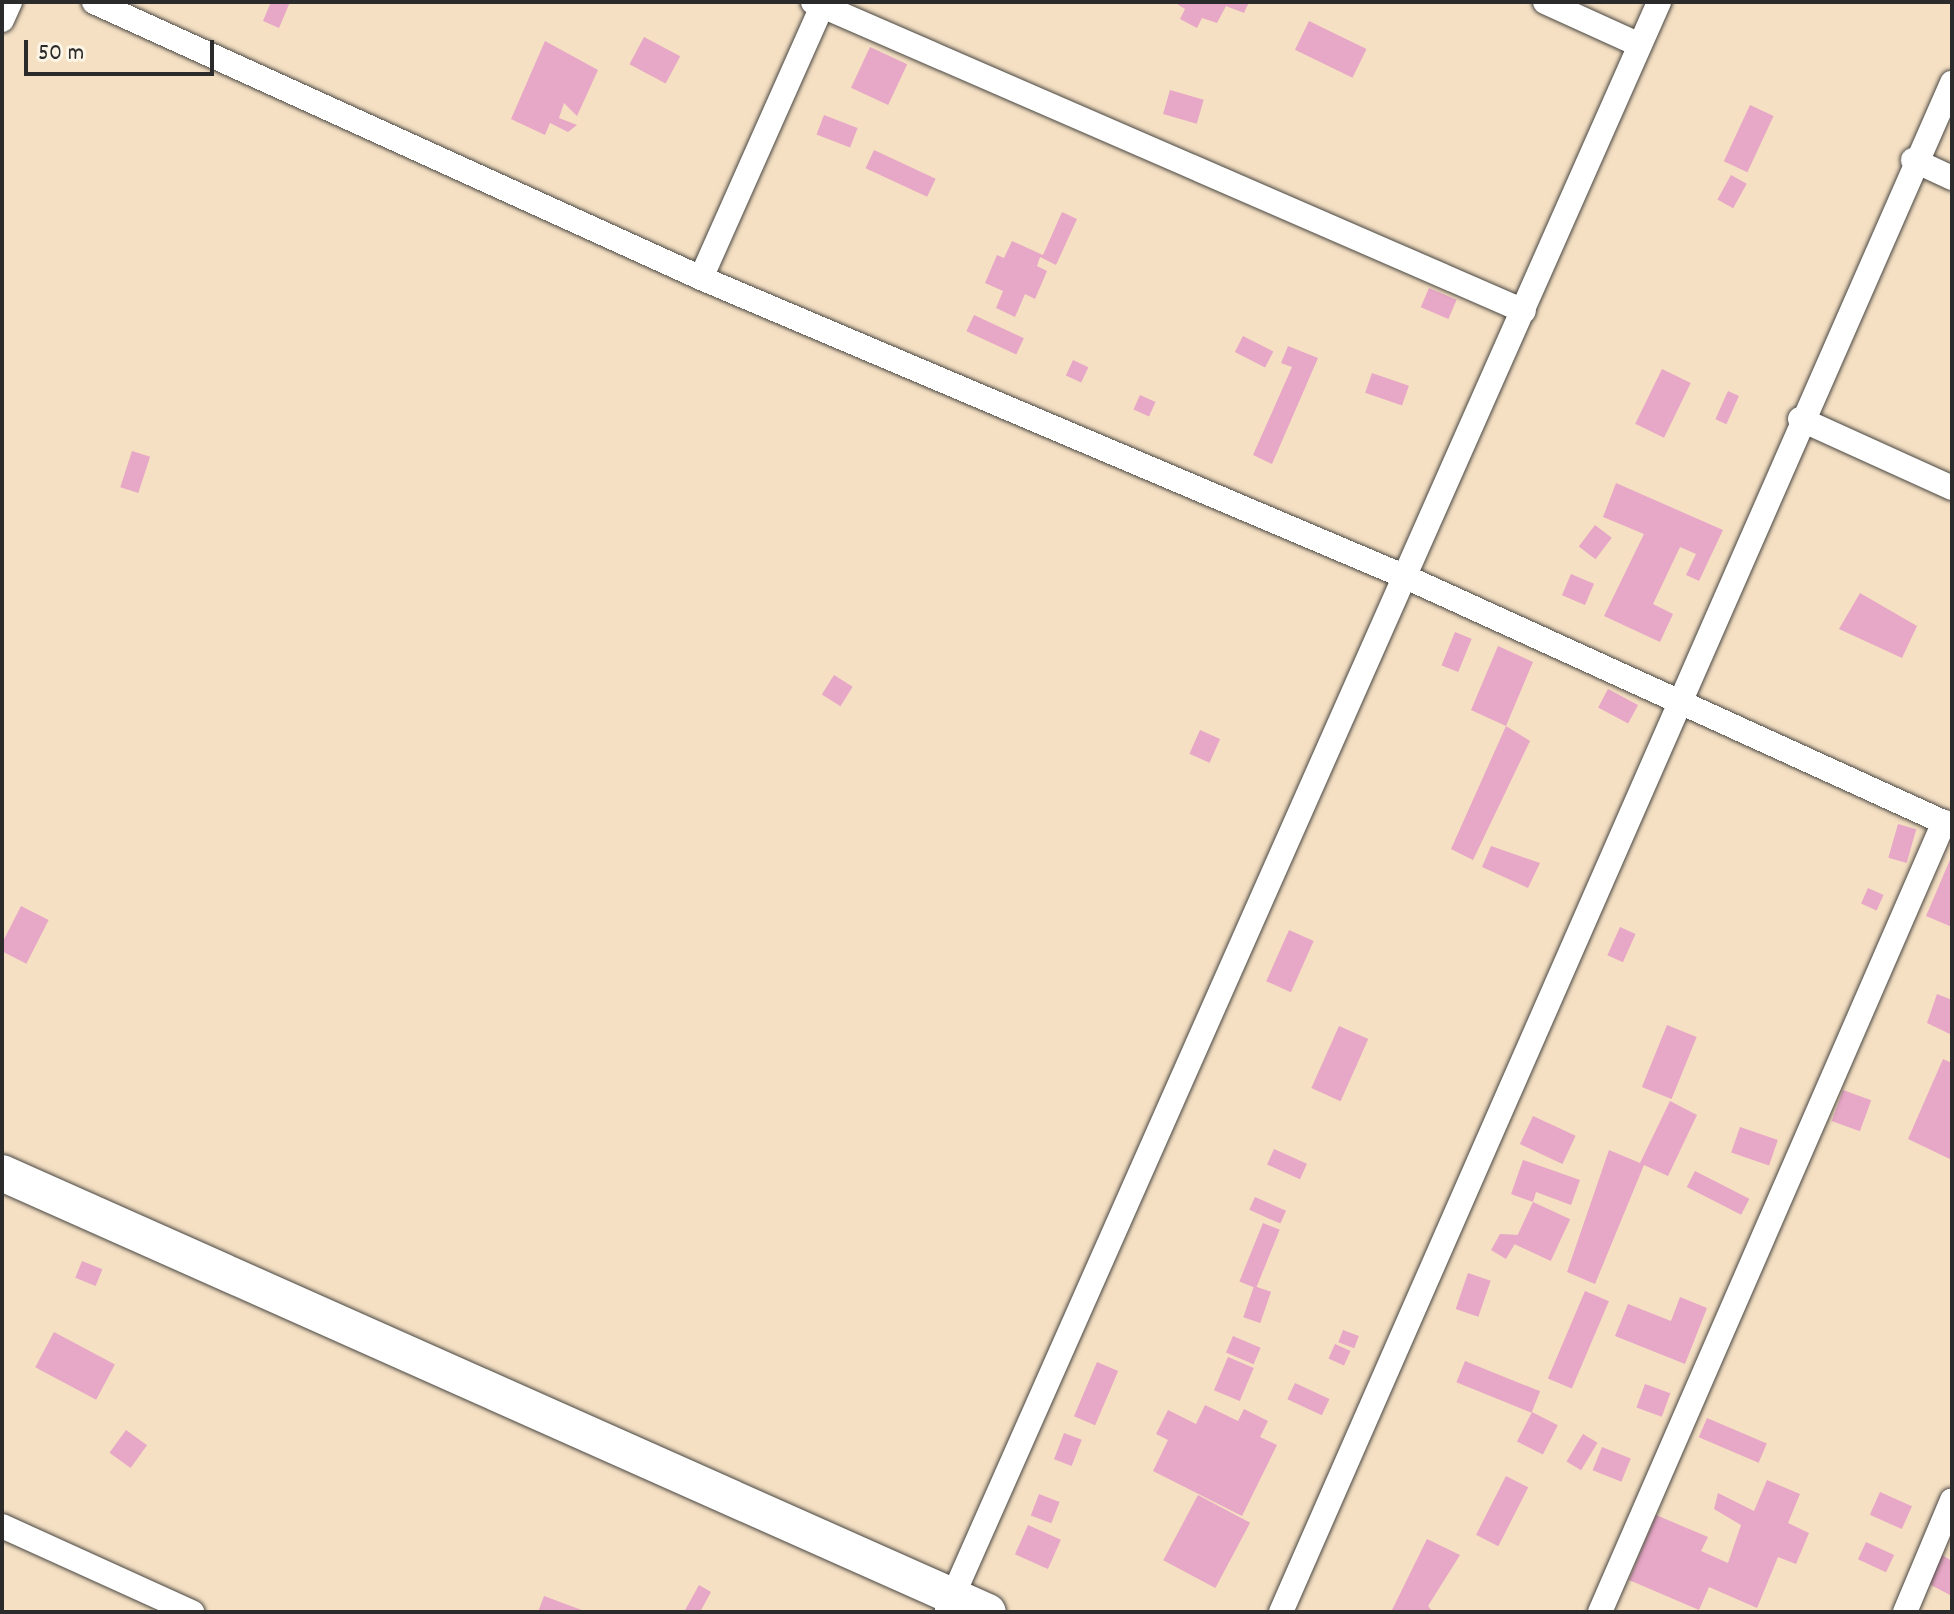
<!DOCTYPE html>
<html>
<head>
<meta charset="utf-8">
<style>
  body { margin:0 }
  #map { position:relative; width:1954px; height:1614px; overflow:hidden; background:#f5e0c3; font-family:Dekko,sans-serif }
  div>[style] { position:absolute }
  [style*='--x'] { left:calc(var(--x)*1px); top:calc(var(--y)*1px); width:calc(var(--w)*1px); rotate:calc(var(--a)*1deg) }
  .building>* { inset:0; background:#e7a7c6; transform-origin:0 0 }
  .roads { filter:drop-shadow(0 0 2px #494642) drop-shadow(0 0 2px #494642) }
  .street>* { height:24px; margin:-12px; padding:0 12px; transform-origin:12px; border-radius:12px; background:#fff }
  .secondary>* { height:36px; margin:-18px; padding:0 18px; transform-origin:18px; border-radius:18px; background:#fff }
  span { translate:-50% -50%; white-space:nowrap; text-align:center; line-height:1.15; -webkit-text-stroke:7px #fcf5e5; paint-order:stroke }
  .frame { position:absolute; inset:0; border:4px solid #2b2b2b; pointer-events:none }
  .scale { position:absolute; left:24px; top:40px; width:190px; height:36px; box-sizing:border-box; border:4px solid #2b2b2b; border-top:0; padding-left:10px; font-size:24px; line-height:28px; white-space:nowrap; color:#2b2b2b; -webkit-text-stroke:6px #fcf5e5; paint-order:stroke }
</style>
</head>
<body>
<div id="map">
  <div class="building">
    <i style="clip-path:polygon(271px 2px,290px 2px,279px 28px,263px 21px)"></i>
    <i style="clip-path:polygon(1174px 2px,1249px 2px,1244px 13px,1226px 6px,1217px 23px,1202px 18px,1197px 28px,1180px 19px,1185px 9px)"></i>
    <i style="left:1309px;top:21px;width:64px;height:32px;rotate:26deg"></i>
    <i style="left:644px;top:37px;width:41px;height:31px;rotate:28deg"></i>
    <i style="clip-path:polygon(545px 41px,598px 70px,577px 116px,564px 103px,559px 118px,577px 125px,568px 132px,550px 123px,545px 135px,511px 119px)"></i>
    <i style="left:870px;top:47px;width:41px;height:45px;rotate:25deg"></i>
    <i style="left:1170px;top:90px;width:35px;height:25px;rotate:16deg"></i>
    <i style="left:1750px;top:105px;width:26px;height:62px;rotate:25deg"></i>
    <i style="left:824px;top:115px;width:36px;height:21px;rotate:21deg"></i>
    <i style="left:874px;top:150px;width:68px;height:20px;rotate:25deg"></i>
    <i style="left:1731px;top:175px;width:18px;height:28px;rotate:29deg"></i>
    <i style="clip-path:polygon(1062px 212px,1077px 219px,1056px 265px,1040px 257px,1037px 266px,1047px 271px,1035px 299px,1025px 294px,1015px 317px,996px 308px,1003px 291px,985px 283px,997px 255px,1004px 258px,1012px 241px,1043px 255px)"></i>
    <i style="left:1429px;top:288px;width:30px;height:21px;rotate:23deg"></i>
    <i style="left:974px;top:315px;width:55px;height:18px;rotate:25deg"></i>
    <i style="left:1243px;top:336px;width:34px;height:18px;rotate:27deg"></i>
    <i style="clip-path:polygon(1288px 346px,1318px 358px,1272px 464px,1253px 455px,1292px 367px,1281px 363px)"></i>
    <i style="left:1073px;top:360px;width:17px;height:17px;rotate:25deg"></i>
    <i style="left:1662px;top:369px;width:32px;height:61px;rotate:26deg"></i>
    <i style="left:1372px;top:373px;width:39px;height:21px;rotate:19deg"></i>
    <i style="left:1728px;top:391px;width:12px;height:31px;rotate:24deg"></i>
    <i style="left:1140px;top:395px;width:17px;height:16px;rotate:24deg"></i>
    <i style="left:132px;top:451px;width:19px;height:38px;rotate:18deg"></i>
    <i style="clip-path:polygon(1616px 483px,1723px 530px,1699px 581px,1686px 575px,1696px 554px,1680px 547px,1653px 604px,1673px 614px,1660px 642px,1604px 616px,1644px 534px,1603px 517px)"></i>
    <i style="left:1595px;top:525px;width:21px;height:27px;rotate:37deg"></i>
    <i style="left:1571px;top:574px;width:25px;height:23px;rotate:23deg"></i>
    <i style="clip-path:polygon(1860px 593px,1917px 626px,1902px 658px,1839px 629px)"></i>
    <i style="left:1455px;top:632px;width:18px;height:36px;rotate:22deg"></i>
    <i style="clip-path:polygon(1498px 646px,1533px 662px,1506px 726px,1530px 741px,1473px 860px,1451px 849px,1506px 726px,1471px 710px)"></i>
    <i style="left:834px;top:675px;width:22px;height:23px;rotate:32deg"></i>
    <i style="left:1608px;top:689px;width:34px;height:21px;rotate:28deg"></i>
    <i style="left:1200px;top:730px;width:22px;height:26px;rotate:24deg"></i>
    <i style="left:1898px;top:824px;width:19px;height:35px;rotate:16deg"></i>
    <i style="clip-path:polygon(1491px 846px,1540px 863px,1528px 888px,1482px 867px)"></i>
    <i style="clip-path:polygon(1952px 855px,1952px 927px,1926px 916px)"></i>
    <i style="left:1868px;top:888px;width:17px;height:17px;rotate:24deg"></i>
    <i style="left:21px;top:906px;width:31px;height:49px;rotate:27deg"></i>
    <i style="left:1620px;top:927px;width:17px;height:31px;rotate:24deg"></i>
    <i style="left:1289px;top:930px;width:27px;height:56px;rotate:24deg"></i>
    <i style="clip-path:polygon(1937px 994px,1952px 1000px,1952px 1035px,1927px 1023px)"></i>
    <i style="left:1667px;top:1025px;width:32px;height:67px;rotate:22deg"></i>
    <i style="left:1339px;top:1026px;width:32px;height:68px;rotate:24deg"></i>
    <i style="clip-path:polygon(1943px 1059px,1952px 1063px,1952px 1160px,1908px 1139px)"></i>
    <i style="left:1843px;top:1090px;width:30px;height:33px;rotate:20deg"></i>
    <i style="clip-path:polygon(1670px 1101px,1697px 1115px,1668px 1176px,1644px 1165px,1595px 1284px,1567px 1272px,1609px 1150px,1640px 1163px)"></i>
    <i style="left:1533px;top:1116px;width:47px;height:31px;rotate:25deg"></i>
    <i style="left:1740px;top:1127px;width:40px;height:27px;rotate:19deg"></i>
    <i style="left:1274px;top:1149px;width:36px;height:17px;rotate:24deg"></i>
    <i style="clip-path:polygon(1523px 1160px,1580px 1180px,1571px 1205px,1536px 1192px,1533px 1202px,1511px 1194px)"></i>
    <i style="left:1695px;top:1171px;width:61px;height:18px;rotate:27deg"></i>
    <i style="left:1255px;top:1197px;width:34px;height:14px;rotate:24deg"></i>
    <i style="left:1533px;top:1202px;width:41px;height:46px;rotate:25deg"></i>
    <i style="left:1263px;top:1223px;width:18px;height:63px;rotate:22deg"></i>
    <i style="clip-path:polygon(1500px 1234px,1520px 1235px,1506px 1259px,1491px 1250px)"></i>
    <i style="left:82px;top:1261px;width:22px;height:18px;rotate:22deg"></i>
    <i style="left:1468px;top:1273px;width:24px;height:38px;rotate:19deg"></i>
    <i style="left:1254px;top:1286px;width:18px;height:33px;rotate:19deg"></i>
    <i style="left:1585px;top:1291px;width:26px;height:95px;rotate:23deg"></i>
    <i style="clip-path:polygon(1680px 1297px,1707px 1308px,1685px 1364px,1615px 1336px,1628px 1304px,1671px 1321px)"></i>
    <i style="left:1343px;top:1330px;width:17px;height:13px;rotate:21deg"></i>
    <i style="left:54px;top:1332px;width:69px;height:40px;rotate:28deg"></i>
    <i style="left:1233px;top:1336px;width:30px;height:18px;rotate:23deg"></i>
    <i style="left:1335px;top:1344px;width:17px;height:16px;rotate:24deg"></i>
    <i style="left:1228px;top:1357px;width:28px;height:36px;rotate:23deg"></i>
    <i style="left:1465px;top:1361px;width:81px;height:23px;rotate:22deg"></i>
    <i style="left:1097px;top:1362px;width:23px;height:59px;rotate:23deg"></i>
    <i style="left:1295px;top:1383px;width:38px;height:18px;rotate:25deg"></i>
    <i style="left:1645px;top:1384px;width:27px;height:25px;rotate:20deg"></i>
    <i style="clip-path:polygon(1205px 1405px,1238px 1421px,1244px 1409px,1268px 1421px,1260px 1437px,1277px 1445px,1242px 1516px,1153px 1471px,1168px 1440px,1156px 1434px,1168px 1410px,1196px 1424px)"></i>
    <i style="left:1532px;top:1412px;width:29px;height:33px;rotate:27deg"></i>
    <i style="left:1707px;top:1418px;width:65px;height:21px;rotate:23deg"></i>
    <i style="left:126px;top:1430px;width:26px;height:28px;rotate:36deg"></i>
    <i style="left:1064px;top:1433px;width:19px;height:28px;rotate:21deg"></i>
    <i style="left:1583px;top:1434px;width:17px;height:32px;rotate:31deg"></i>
    <i style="left:1602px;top:1447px;width:31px;height:25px;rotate:22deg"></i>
    <i style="left:1506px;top:1476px;width:25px;height:66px;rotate:27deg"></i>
    <i style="clip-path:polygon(1767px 1480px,1800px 1494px,1788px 1523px,1809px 1533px,1796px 1564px,1778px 1557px,1757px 1608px,1709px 1587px,1699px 1610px,1629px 1580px,1656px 1515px,1708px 1537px,1701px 1551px,1728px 1563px,1741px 1525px,1714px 1509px,1718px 1493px,1754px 1511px)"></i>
    <i style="left:1880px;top:1492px;width:35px;height:25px;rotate:24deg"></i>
    <i style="left:1039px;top:1494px;width:22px;height:23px;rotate:21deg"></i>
    <i style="left:1198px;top:1495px;width:59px;height:74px;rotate:28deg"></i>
    <i style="left:1028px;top:1525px;width:36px;height:32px;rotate:24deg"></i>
    <i style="clip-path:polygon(1427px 1539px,1460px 1555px,1428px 1606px,1433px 1612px,1391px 1612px)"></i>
    <i style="left:1866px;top:1542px;width:31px;height:19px;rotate:25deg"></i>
    <i style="clip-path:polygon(1942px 1555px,1952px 1561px,1952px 1596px,1927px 1583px)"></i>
    <i style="clip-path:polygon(699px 1585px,711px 1592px,700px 1612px,684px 1612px)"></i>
    <i style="clip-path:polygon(544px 1596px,587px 1612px,538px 1612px)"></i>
  </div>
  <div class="roads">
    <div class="street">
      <i style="--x:94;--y:2;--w:667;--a:24.45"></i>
      <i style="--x:701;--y:278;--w:768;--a:22.99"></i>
      <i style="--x:1408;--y:578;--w:598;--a:24.51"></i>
      <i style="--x:813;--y:2;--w:775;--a:23.49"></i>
      <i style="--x:1545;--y:2;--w:104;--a:24.4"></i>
      <i style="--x:2;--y:20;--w:20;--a:-66"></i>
      <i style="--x:1913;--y:160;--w:43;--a:24.8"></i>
      <i style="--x:701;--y:278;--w:302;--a:-66"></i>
      <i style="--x:1800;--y:419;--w:167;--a:24.4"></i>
      <i style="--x:2;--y:1526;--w:209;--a:24.4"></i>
      <i style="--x:947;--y:1609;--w:1758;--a:-66.1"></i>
      <i style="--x:1281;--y:1612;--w:1670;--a:-66.31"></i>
      <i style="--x:1600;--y:1612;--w:862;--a:-66.47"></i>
      <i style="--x:1905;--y:1612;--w:121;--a:-67.2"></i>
    </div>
    <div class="secondary">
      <i style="--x:2;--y:1173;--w:1079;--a:24"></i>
    </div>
  </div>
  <div class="frame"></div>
  <div class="scale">50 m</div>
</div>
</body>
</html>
